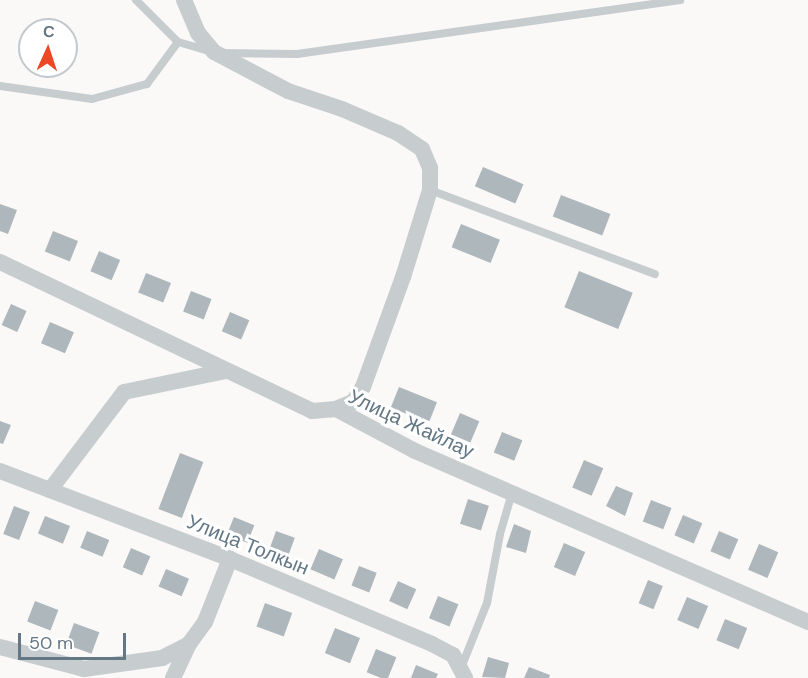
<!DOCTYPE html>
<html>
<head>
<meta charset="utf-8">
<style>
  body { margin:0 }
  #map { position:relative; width:808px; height:678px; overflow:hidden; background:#faf9f7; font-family:"DM Sans",sans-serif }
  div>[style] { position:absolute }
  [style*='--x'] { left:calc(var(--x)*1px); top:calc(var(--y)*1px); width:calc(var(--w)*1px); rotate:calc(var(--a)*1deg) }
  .building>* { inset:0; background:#aeb7bc; transform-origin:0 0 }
  .service>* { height:8px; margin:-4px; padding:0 4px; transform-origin:4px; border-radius:4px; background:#c7cccf }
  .minor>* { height:16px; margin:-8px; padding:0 8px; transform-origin:8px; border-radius:8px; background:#c7cccf }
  span { translate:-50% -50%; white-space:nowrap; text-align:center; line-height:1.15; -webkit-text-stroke:6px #fff; paint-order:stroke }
  .street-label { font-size:20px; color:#637784 }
  .north { position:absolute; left:18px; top:18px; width:60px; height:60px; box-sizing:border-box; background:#fff; border:2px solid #c1c9ce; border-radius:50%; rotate:3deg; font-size:16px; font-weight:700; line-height:24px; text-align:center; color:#637784 }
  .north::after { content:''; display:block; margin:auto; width:21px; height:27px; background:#ec4825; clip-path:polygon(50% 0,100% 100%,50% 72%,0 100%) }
  .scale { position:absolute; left:18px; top:633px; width:108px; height:27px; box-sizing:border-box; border:3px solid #637784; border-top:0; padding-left:8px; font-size:18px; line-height:21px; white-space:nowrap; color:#637784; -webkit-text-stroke:4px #fff; paint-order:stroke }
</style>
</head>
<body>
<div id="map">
  <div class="building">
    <i style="left:483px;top:167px;width:44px;height:21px;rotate:23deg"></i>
    <i style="left:561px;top:195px;width:53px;height:23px;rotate:21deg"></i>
    <i style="clip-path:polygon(0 204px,17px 210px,8px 234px,0 231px)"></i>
    <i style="left:461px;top:224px;width:42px;height:25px;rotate:22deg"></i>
    <i style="left:53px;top:231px;width:27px;height:22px;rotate:22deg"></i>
    <i style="left:99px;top:251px;width:23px;height:22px;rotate:23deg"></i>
    <i style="left:579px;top:271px;width:58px;height:39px;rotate:22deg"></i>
    <i style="left:146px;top:273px;width:27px;height:21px;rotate:22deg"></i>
    <i style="left:191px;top:291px;width:22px;height:22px;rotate:21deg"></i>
    <i style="left:11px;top:304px;width:17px;height:23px;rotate:24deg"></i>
    <i style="left:230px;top:312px;width:21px;height:21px;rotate:23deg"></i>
    <i style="left:50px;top:322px;width:26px;height:23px;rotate:23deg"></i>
    <i style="left:399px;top:387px;width:41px;height:22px;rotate:22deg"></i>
    <i style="left:460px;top:413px;width:21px;height:23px;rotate:23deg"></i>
    <i style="clip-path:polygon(0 421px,11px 425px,3px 444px,0 443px)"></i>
    <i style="left:502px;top:432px;width:22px;height:22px;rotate:22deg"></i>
    <i style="left:180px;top:453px;width:25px;height:60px;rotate:21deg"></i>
    <i style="left:584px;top:460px;width:21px;height:30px;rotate:23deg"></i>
    <i style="clip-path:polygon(616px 486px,633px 493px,625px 516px,606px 506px)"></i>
    <i style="left:468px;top:499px;width:22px;height:26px;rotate:18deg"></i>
    <i style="left:651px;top:500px;width:22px;height:23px;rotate:21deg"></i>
    <i style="left:14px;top:506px;width:17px;height:30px;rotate:21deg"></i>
    <i style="left:683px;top:515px;width:21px;height:22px;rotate:23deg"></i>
    <i style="left:45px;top:516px;width:27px;height:19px;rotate:22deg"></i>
    <i style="left:234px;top:517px;width:22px;height:19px;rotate:22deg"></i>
    <i style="clip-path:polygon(514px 524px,531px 531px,526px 553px,506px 547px)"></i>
    <i style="left:87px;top:531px;width:24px;height:18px;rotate:22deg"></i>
    <i style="left:276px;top:531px;width:20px;height:22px;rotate:20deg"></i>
    <i style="left:719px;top:531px;width:21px;height:22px;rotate:23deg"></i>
    <i style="left:564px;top:543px;width:23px;height:26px;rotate:23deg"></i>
    <i style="left:759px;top:544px;width:21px;height:28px;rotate:23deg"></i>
    <i style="left:131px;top:548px;width:21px;height:21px;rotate:23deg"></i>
    <i style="left:319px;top:549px;width:26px;height:22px;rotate:23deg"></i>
    <i style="left:359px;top:566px;width:19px;height:21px;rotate:21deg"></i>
    <i style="left:166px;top:569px;width:25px;height:19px;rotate:23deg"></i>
    <i style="left:648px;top:580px;width:16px;height:25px;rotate:22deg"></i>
    <i style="left:398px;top:581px;width:20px;height:22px;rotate:24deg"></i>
    <i style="left:438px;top:596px;width:22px;height:24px;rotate:22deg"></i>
    <i style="left:687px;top:597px;width:23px;height:25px;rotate:23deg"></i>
    <i style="left:35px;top:601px;width:25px;height:22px;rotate:21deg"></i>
    <i style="left:265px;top:603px;width:29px;height:25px;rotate:20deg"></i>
    <i style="left:725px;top:619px;width:24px;height:23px;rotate:22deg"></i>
    <i style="left:74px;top:623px;width:27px;height:23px;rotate:20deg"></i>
    <i style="left:335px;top:628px;width:27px;height:27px;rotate:22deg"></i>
    <i style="left:376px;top:649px;width:22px;height:25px;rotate:22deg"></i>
    <i style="clip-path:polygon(488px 657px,509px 663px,505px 678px,482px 677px)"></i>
    <i style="clip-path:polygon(416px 665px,438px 674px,436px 678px,411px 678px)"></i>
    <i style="clip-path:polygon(529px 667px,550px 675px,549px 678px,524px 678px)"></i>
  </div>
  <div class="service">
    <i style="--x:136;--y:0;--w:59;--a:45"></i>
    <i style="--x:222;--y:53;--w:75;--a:0.8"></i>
    <i style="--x:297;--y:54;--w:387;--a:-8"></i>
    <i style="--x:0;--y:86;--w:93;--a:8"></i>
    <i style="--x:92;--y:99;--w:57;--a:-15.3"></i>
    <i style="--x:147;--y:84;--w:52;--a:-53.6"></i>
    <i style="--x:178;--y:42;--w:32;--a:16"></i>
    <i style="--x:430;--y:190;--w:240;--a:20.5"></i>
    <i style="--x:461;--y:668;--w:70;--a:-68.2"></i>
    <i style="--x:487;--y:603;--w:70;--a:-79.3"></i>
    <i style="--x:500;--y:534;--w:43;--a:-73.7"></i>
  </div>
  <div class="minor">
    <i style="--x:184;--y:0;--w:36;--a:67"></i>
    <i style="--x:198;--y:33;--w:25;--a:50"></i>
    <i style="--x:214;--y:52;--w:84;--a:27.8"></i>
    <i style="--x:288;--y:91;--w:57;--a:18.4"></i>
    <i style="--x:342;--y:109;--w:61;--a:23.2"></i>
    <i style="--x:398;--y:133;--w:29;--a:34"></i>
    <i style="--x:422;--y:149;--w:21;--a:67"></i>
    <i style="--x:430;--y:168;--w:22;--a:90"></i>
    <i style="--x:430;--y:190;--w:91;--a:107.2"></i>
    <i style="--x:403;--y:277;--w:117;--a:110"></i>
    <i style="--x:363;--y:387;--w:18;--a:124"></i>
    <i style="--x:353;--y:402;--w:18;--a:158"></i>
    <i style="--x:0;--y:262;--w:346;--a:25.5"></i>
    <i style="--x:312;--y:411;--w:24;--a:-5"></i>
    <i style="--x:336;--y:409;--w:89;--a:28"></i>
    <i style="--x:415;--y:451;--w:429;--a:23.5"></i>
    <i style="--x:0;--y:471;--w:246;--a:20.9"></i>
    <i style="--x:230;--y:559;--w:219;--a:22.8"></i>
    <i style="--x:432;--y:644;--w:24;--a:28"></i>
    <i style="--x:453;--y:655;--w:26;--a:62"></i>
    <i style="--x:50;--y:490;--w:123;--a:-52.9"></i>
    <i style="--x:124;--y:392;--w:103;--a:-11.7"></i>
    <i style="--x:0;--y:647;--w:87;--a:14.7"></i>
    <i style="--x:84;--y:669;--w:79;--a:-8"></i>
    <i style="--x:162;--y:658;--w:30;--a:-27"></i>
    <i style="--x:189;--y:644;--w:27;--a:-54"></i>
    <i style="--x:205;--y:622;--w:68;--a:-68.4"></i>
    <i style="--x:173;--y:678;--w:38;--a:-65"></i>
  </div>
  <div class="street-label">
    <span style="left:411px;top:424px;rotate:25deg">Улица Жайлау</span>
    <span style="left:248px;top:545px;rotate:22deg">Улица Толкын</span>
  </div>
  <div class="north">С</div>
  <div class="scale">50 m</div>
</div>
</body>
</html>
